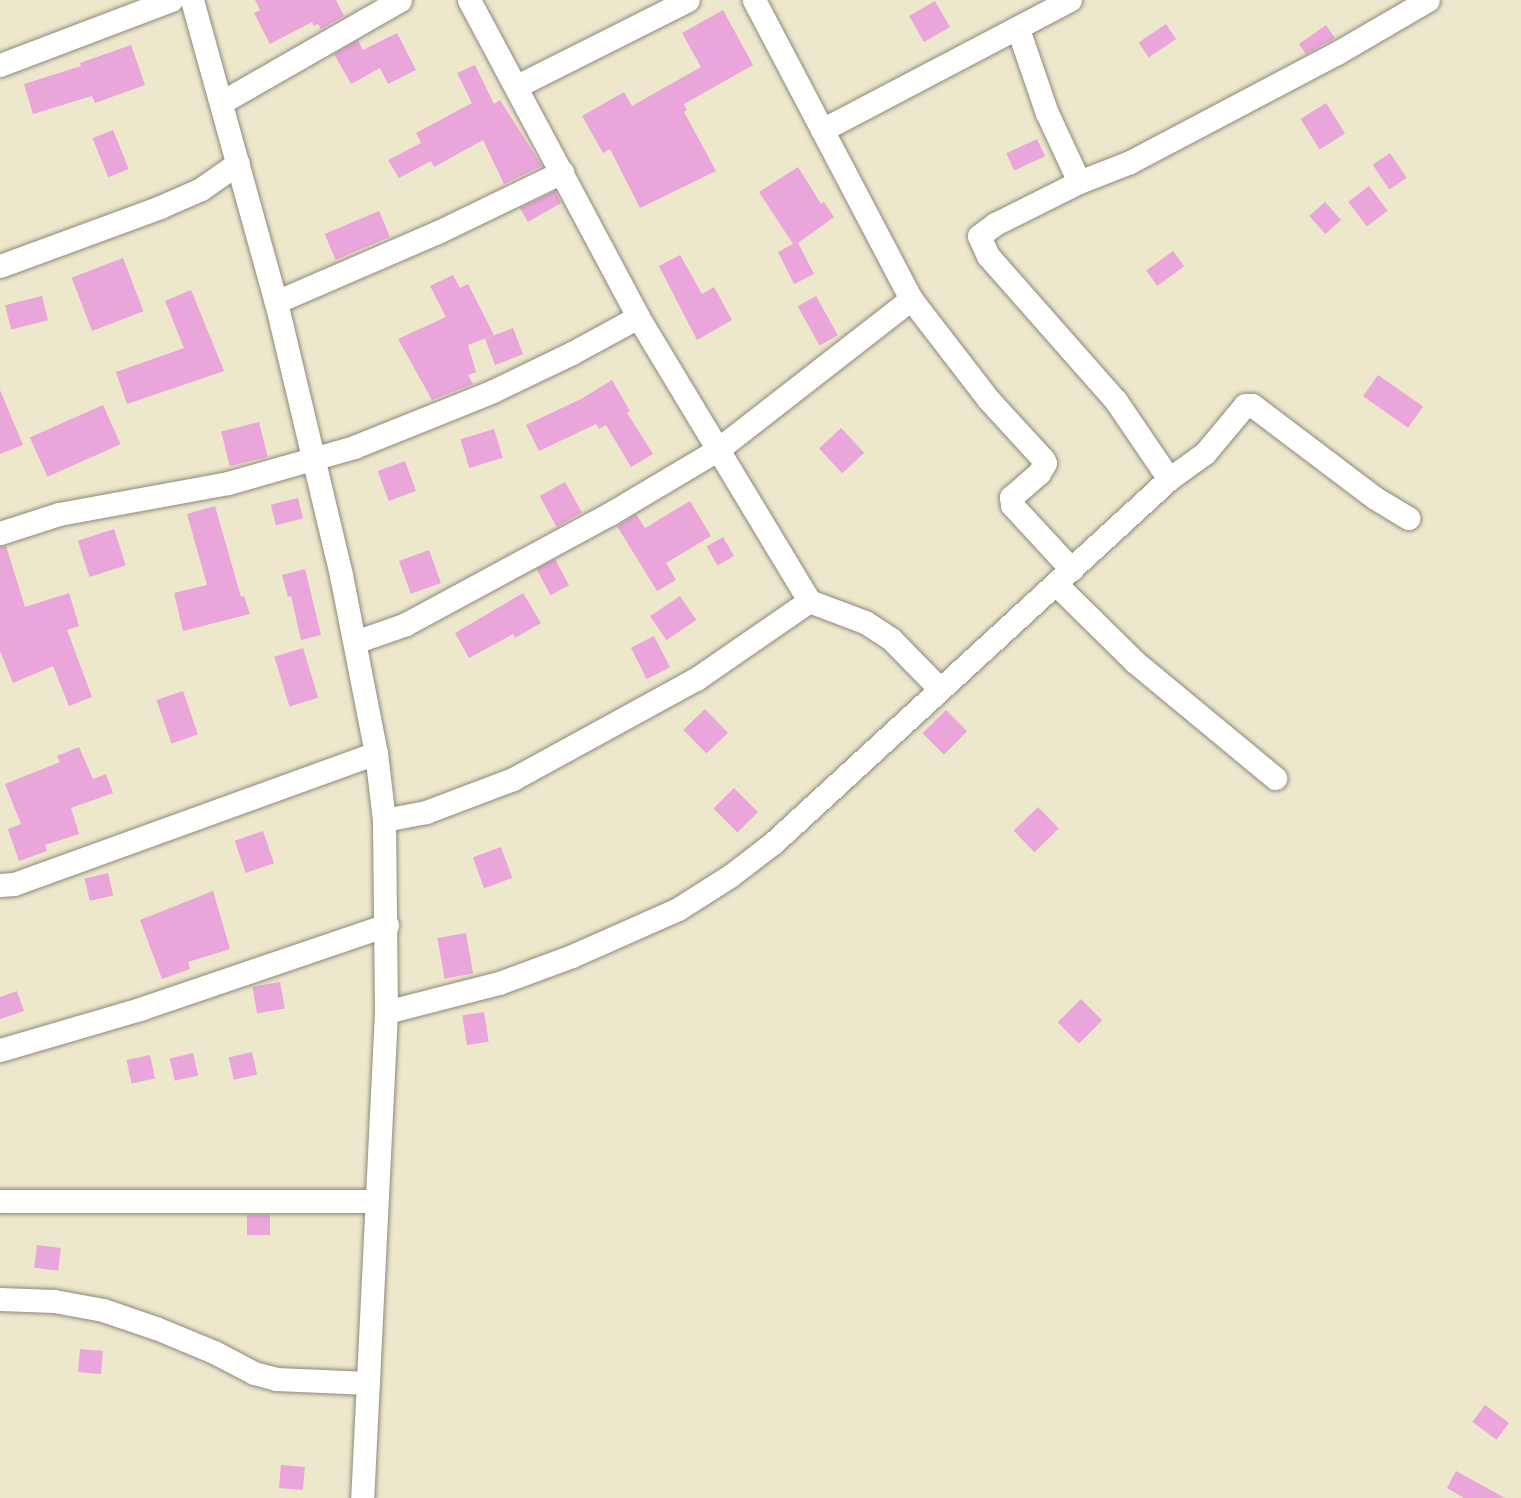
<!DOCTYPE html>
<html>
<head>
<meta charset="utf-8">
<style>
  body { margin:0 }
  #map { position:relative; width:1521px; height:1498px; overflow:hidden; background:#ede7cc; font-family:Caveat,sans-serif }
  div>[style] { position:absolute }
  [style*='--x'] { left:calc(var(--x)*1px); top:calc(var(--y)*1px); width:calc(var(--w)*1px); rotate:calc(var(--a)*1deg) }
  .building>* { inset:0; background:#eaa5da; transform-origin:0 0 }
  .roads { filter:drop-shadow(0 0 2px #8c897c) drop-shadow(0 0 2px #8c897c) }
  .minor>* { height:23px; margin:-11.5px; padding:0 11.5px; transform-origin:11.5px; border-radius:11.5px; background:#fff }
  span { translate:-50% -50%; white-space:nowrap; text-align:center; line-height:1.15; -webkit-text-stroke:5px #f7f3e8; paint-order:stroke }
</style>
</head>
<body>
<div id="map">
  <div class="building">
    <i style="clip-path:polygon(255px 0,336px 0,344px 16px,321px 29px,318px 24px,314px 26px,312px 22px,270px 44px,254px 13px,260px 10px)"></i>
    <i style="left:935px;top:1px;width:30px;height:30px;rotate:60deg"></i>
    <i style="clip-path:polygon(723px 10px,753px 65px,684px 104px,687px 110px,684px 112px,716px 171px,640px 208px,610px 149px,603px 153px,582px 116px,624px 92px,632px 106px,701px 67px,682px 33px)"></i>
    <i style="left:1166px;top:24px;width:18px;height:33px;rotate:56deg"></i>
    <i style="clip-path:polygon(1326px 25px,1335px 38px,1306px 54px,1299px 44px)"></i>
    <i style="clip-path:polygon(397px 33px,416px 70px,388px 84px,380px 68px,351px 84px,334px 54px,358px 40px,363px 50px)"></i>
    <i style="clip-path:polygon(131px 45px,145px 85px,95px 103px,92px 96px,33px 114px,24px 84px,81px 66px,80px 63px)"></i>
    <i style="clip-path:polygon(475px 65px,494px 104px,500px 100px,542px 166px,504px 184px,483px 140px,434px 167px,431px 161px,399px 178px,388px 160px,421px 143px,416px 133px,472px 103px,457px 73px)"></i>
    <i style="left:1326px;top:103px;width:36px;height:30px;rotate:58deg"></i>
    <i style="left:113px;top:130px;width:42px;height:22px;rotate:68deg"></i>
    <i style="left:1037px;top:139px;width:19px;height:34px;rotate:65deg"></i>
    <i style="left:1390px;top:153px;width:30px;height:21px;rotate:56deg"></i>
    <i style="clip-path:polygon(798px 167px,821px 204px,824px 202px,834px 217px,798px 243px,814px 274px,794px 284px,778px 252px,793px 244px,759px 192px)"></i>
    <i style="left:1369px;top:186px;width:31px;height:26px;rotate:53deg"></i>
    <i style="clip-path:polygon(555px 191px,561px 203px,528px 222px,520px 208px)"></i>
    <i style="left:1325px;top:202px;width:24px;height:21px;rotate:48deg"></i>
    <i style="left:379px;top:211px;width:28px;height:59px;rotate:67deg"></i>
    <i style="left:1173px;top:251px;width:19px;height:33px;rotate:54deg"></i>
    <i style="clip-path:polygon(680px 255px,702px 294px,714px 287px,732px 320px,697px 340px,659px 266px)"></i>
    <i style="left:123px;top:258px;width:57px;height:55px;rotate:69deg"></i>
    <i style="clip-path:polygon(453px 275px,460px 288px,468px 284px,494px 335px,468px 345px,476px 372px,468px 375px,473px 384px,432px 400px,398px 339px,446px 317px,430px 286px)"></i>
    <i style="clip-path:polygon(191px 290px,224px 371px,127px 404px,116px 372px,184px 348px,165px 301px)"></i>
    <i style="left:42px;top:296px;width:25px;height:38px;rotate:76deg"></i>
    <i style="left:816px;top:296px;width:45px;height:21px;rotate:61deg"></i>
    <i style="left:513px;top:328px;width:28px;height:30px;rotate:69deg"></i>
    <i style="left:1378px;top:375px;width:55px;height:26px;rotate:35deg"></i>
    <i style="clip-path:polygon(612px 380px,630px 411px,627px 413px,653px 454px,631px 467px,606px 425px,599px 429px,596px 424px,539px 451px,526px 425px,581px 399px)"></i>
    <i style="clip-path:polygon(0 390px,23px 445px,0 454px)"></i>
    <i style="left:103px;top:405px;width:43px;height:80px;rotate:66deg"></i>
    <i style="left:259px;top:422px;width:36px;height:39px;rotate:76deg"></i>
    <i style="left:841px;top:428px;width:34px;height:30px;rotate:47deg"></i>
    <i style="left:494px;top:429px;width:30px;height:35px;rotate:73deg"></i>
    <i style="left:405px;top:461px;width:32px;height:29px;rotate:70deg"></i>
    <i style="left:565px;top:482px;width:35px;height:29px;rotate:61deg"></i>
    <i style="left:298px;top:498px;width:21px;height:28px;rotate:76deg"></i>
    <i style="clip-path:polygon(690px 501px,711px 536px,666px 563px,676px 580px,657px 591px,617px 526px,636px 514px,645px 528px)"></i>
    <i style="clip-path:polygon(215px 506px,241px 597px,244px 596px,250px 614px,183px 631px,174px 593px,207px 585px,187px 514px)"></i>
    <i style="left:114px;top:529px;width:38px;height:38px;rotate:72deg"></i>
    <i style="left:723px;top:537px;width:22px;height:19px;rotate:60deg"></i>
    <i style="clip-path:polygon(6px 546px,25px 607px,69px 593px,79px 626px,67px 630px,92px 697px,69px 706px,53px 666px,13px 683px,0 651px,0 547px)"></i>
    <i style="left:429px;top:550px;width:35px;height:32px;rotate:70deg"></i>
    <i style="left:555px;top:559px;width:30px;height:21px;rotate:62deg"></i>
    <i style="clip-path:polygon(305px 569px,321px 635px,301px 640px,291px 596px,288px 597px,282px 575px)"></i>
    <i style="clip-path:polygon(523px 593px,541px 623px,515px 638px,513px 634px,469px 658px,455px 633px)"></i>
    <i style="left:680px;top:596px;width:29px;height:36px;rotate:56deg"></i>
    <i style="left:654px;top:636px;width:35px;height:26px;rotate:63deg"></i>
    <i style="left:303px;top:648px;width:52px;height:30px;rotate:73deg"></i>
    <i style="left:183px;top:691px;width:46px;height:28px;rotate:71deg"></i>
    <i style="left:705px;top:709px;width:33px;height:30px;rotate:46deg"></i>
    <i style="left:946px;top:710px;width:30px;height:33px;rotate:45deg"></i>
    <i style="clip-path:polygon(79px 747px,93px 779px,106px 774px,113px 793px,71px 808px,79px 834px,45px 845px,47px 851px,19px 861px,8px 829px,21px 824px,5px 784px,60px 762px,57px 756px)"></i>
    <i style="left:734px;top:788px;width:34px;height:29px;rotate:45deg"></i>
    <i style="left:1038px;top:807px;width:30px;height:34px;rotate:46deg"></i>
    <i style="left:263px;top:831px;width:34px;height:30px;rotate:71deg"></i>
    <i style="left:501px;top:847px;width:33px;height:30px;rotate:70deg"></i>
    <i style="left:108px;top:873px;width:23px;height:24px;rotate:77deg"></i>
    <i style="clip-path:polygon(213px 891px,230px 949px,188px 962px,190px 969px,162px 979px,140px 920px)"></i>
    <i style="left:466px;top:933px;width:41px;height:29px;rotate:80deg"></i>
    <i style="left:280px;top:982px;width:27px;height:28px;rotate:80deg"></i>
    <i style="clip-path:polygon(17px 991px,24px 1011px,0 1019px,0 997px)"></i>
    <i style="left:1081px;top:999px;width:30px;height:33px;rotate:45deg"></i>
    <i style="left:484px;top:1012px;width:30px;height:22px;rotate:81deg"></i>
    <i style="left:252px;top:1052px;width:23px;height:24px;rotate:77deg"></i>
    <i style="left:193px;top:1053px;width:23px;height:24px;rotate:77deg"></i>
    <i style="left:150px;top:1055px;width:24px;height:24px;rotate:78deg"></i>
    <i style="left:247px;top:1215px;width:23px;height:20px"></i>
    <i style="left:37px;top:1245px;width:24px;height:23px;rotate:7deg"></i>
    <i style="left:80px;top:1349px;width:23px;height:23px;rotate:5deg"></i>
    <i style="left:1485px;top:1405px;width:30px;height:21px;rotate:37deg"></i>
    <i style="left:281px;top:1465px;width:24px;height:23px;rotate:5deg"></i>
    <i style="clip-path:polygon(1456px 1471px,1505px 1498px,1464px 1498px,1447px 1488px)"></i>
  </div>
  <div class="roads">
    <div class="minor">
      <i style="--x:192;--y:0;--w:313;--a:74.5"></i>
      <i style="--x:276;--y:302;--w:281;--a:76.6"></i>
      <i style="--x:341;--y:575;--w:181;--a:78.9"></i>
      <i style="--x:376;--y:753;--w:67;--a:83.2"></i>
      <i style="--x:384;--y:820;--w:192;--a:89.4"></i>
      <i style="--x:386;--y:1012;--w:487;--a:92.8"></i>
      <i style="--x:469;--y:0;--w:359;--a:61.9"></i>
      <i style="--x:638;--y:317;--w:332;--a:58.9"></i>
      <i style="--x:809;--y:601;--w:60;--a:20.6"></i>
      <i style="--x:865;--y:622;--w:31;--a:33"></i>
      <i style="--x:891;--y:639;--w:69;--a:45.6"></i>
      <i style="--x:754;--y:0;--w:338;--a:62.3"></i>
      <i style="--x:911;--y:299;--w:126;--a:52.4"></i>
      <i style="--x:988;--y:399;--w:81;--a:47.5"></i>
      <i style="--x:1043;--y:459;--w:4;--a:63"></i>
      <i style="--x:1045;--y:463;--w:12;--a:121"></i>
      <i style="--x:1039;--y:473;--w:37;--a:139"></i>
      <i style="--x:1011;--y:497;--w:8;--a:83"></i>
      <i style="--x:1012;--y:505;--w:88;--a:47.3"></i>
      <i style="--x:1018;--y:29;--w:89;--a:71"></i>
      <i style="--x:1047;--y:113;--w:76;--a:65.1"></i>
      <i style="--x:0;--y:65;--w:183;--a:-20.8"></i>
      <i style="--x:517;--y:86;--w:191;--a:-26.7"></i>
      <i style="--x:222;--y:102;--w:205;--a:-29.8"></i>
      <i style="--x:822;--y:130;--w:280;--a:-27.7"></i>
      <i style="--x:0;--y:266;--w:171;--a:-20.2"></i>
      <i style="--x:160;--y:207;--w:45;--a:-23.7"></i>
      <i style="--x:201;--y:189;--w:45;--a:-35.1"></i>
      <i style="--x:276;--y:302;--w:176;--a:-23.4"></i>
      <i style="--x:438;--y:232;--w:138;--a:-25.8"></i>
      <i style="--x:1169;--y:479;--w:94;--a:-124.2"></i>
      <i style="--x:1116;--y:401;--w:193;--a:-131.4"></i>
      <i style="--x:988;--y:256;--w:22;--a:-114"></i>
      <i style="--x:979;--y:236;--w:20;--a:-37"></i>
      <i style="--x:995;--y:224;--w:94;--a:-26.6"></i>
      <i style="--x:1079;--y:182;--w:55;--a:-21.4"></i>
      <i style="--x:1130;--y:162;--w:234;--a:-27.8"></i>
      <i style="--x:1337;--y:53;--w:105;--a:-30.2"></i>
      <i style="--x:0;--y:533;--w:62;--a:-17.9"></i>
      <i style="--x:59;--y:514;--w:172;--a:-10.4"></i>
      <i style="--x:228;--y:483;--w:131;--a:-15.9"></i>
      <i style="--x:354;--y:447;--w:150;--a:-21.9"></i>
      <i style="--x:493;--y:391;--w:88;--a:-25.7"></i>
      <i style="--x:572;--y:353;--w:75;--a:-28.6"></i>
      <i style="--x:1056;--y:584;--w:111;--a:44.6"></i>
      <i style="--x:1135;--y:662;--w:182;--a:39.6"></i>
      <i style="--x:355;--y:642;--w:54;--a:-19.4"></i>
      <i style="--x:406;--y:624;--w:233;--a:-28.4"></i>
      <i style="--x:611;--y:513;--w:123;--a:-30.7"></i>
      <i style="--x:717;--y:450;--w:246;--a:-37.9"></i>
      <i style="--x:384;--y:820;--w:43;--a:-10.8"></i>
      <i style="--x:426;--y:812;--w:93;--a:-20.8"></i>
      <i style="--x:513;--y:779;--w:209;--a:-28.7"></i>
      <i style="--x:696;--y:679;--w:137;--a:-34.6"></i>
      <i style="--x:0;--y:885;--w:14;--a:-4"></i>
      <i style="--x:14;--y:884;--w:385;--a:-19.9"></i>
      <i style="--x:386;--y:1012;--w:117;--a:-14.4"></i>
      <i style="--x:499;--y:983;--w:78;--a:-20.3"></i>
      <i style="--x:572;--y:956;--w:116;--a:-23.9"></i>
      <i style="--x:678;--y:909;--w:62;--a:-32.4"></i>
      <i style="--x:730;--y:876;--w:54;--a:-37.5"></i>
      <i style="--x:773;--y:843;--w:538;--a:-42.59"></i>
      <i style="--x:1169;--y:479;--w:44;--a:-35.8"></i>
      <i style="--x:1205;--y:453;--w:62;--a:-50.2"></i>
      <i style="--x:1245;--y:405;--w:7;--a:0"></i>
      <i style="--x:1252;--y:405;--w:154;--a:37.1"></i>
      <i style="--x:1375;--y:498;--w:39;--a:31"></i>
      <i style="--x:0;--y:1050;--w:146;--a:-16.3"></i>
      <i style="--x:140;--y:1009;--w:261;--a:-18.8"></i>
      <i style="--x:0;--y:1201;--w:375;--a:0"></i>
      <i style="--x:0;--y:1299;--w:54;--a:2.1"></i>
      <i style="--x:54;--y:1301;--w:50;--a:10.4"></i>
      <i style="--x:103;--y:1310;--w:56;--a:18.8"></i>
      <i style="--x:156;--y:1328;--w:63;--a:22.5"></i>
      <i style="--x:214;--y:1352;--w:45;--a:27.7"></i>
      <i style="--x:254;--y:1373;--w:23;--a:15"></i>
      <i style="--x:276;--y:1379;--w:92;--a:2.5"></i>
    </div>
  </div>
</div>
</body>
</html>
